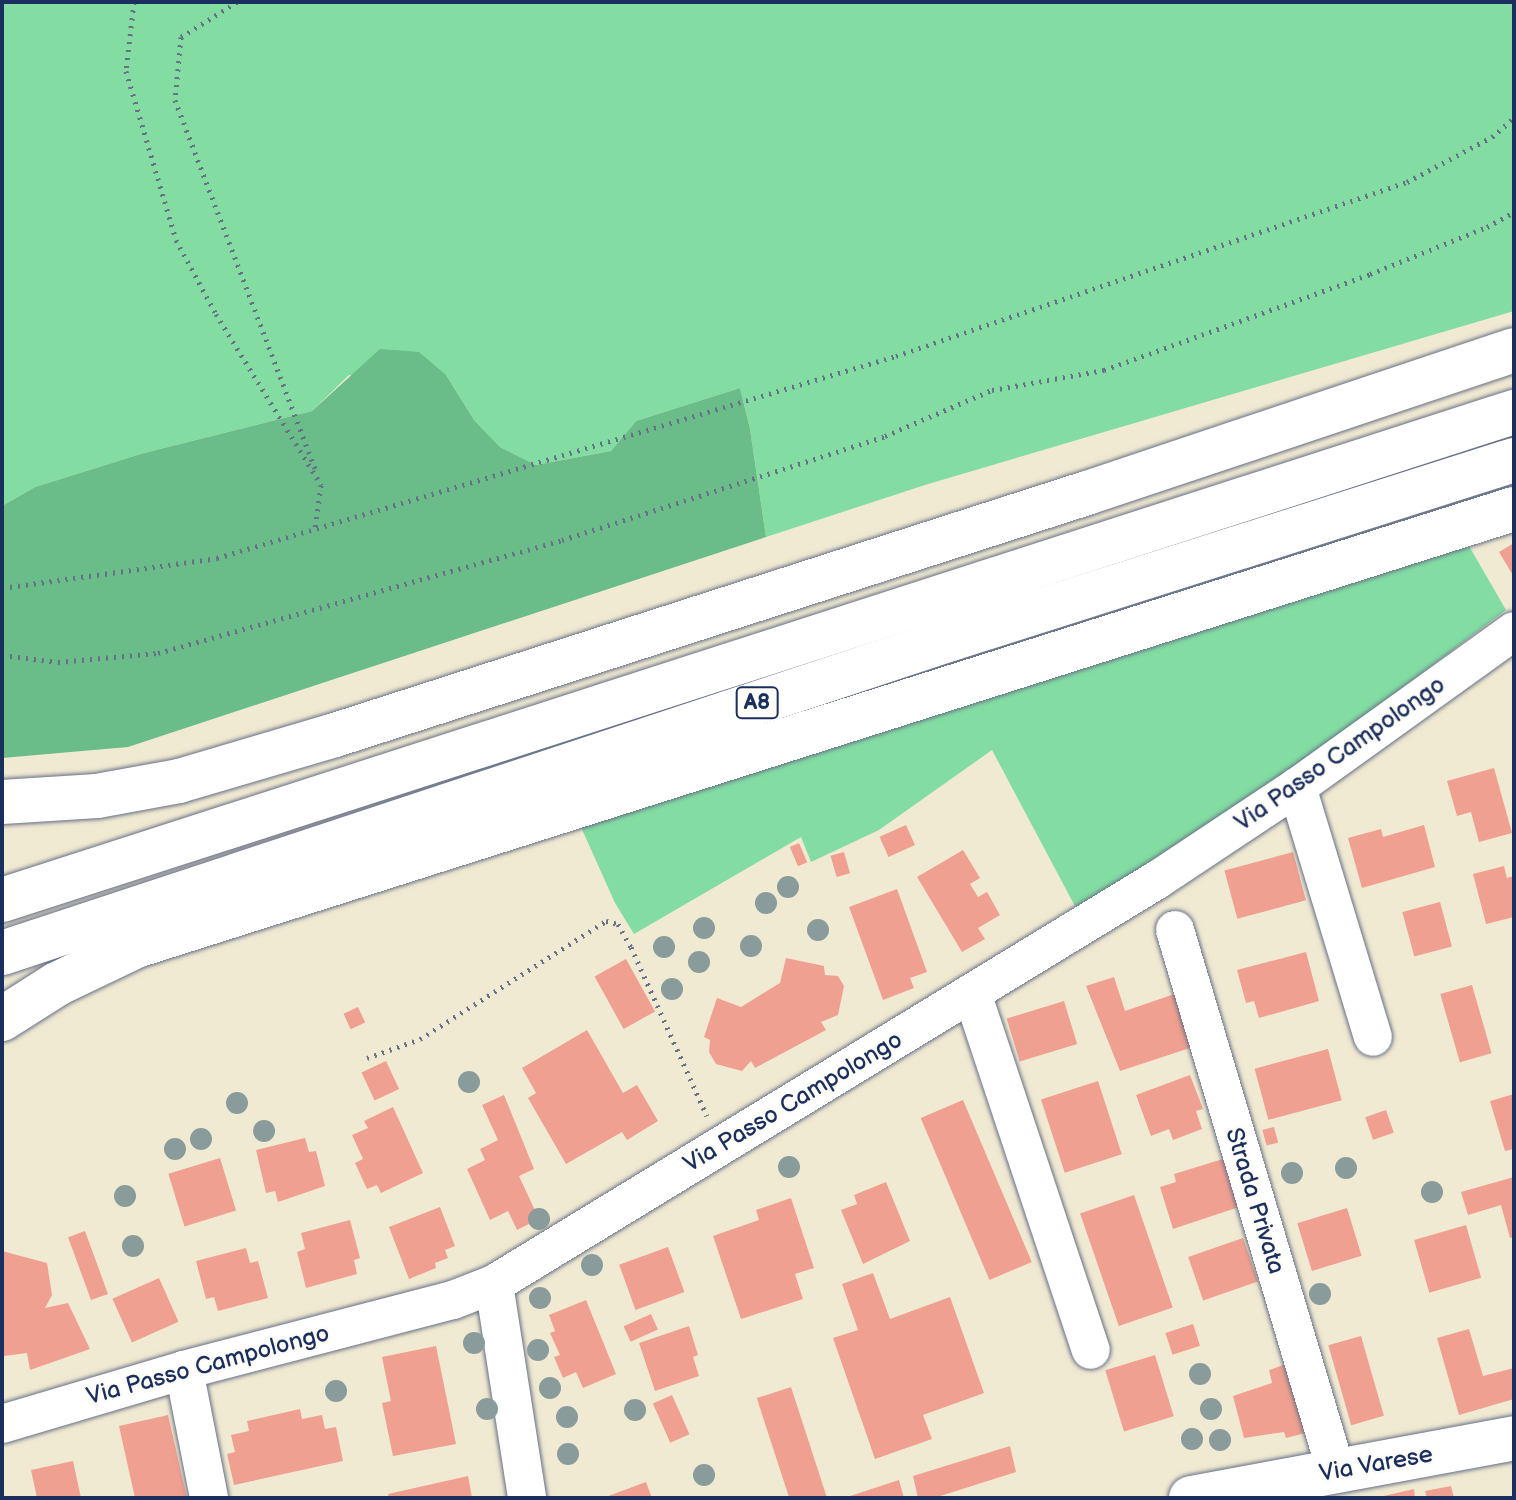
<!DOCTYPE html>
<html>
<head>
<meta charset="utf-8">
<style>
  body { margin:0 }
  #map { position:relative; width:1516px; height:1500px; overflow:hidden; background:#f1ead2; font-family:"Balsamiq Sans",sans-serif }
  div>[style] { position:absolute }
  [style*='--x'] { left:calc(var(--x)*1px); top:calc(var(--y)*1px); width:calc(var(--w)*1px); rotate:calc(var(--a)*1deg) }
  .green>* { inset:0; background:#83dda3 }
  .forest>* { inset:0; background:#6abc89 }
  .building>* { inset:0; background:#f0a090; transform-origin:0 0 }
  .path>* { height:5px; margin-top:-2.5px; transform-origin:0; background:repeating-linear-gradient(90deg,#667087 0 2px,transparent 0 8px) }
  .roads { filter:drop-shadow(0 0 2px #667087) drop-shadow(0 0 2px #667087) }
  .minor>* { height:38px; margin:-19px; padding:0 19px; transform-origin:19px; border-radius:19px; background:#fff }
  .major>* { height:44px; margin:-22px; padding:0 22px; transform-origin:22px; border-radius:22px; background:#fff }
  .highway>* { height:44px; margin:-22px; padding:0 22px; transform-origin:22px; border-radius:22px; background:#fff }
  .trees>* { width:22px; height:22px; margin:-11px; border-radius:50%; background:#8a9b9c }
  span { translate:-50% -50%; white-space:nowrap; text-align:center; line-height:1.15; -webkit-text-stroke:6px #fdfcf7; paint-order:stroke }
  .shield-label span { padding:2px 6px; background:#fdfcf7; border:2px solid; border-radius:6px; -webkit-text-stroke-width:0 }
  .shield-label { font-size:22px; color:#1b2f5e; font-weight:700 }
  .street-label { font-size:24px; color:#1b2f5e }
  .frame { position:absolute; inset:0; border:4px solid #1b2f5e; pointer-events:none }
</style>
</head>
<body>
<div id="map">
  <div class="green">
    <i style="clip-path:polygon(2px 2px,1514px 2px,1514px 311px,925px 485px,766px 537px,750px 429px,740px 388px,636px 421px,611px 451px,536px 465px,500px 447px,474px 420px,446px 375px,349px 375px,312px 411px,144px 453px,35px 487px,2px 506px)"></i>
    <i style="clip-path:polygon(1469px 546px,1506px 610px,1246px 805px,1077px 910px,992px 750px,879px 830px,811px 862px,801px 837px,634px 934px,615px 903px,580px 825px)"></i>
  </div>
  <div class="forest">
    <i style="clip-path:polygon(380px 349px,419px 352px,446px 375px,474px 420px,500px 447px,536px 465px,611px 451px,636px 421px,740px 388px,750px 429px,766px 537px,128px 747px,2px 758px,2px 506px,35px 487px,144px 453px,312px 411px)"></i>
  </div>
  <div class="building">
    <i style="clip-path:polygon(1514px 543px,1514px 577px,1499px 552px)"></i>
    <i style="clip-path:polygon(1494px 768px,1512px 833px,1479px 842px,1471px 812px,1457px 816px,1447px 781px)"></i>
    <i style="left:906px;top:825px;width:22px;height:29px;rotate:66deg"></i>
    <i style="clip-path:polygon(1424px 825px,1435px 867px,1362px 888px,1348px 838px,1381px 829px,1383px 837px)"></i>
    <i style="left:799px;top:843px;width:21px;height:10px;rotate:67deg"></i>
    <i style="clip-path:polygon(963px 850px,980px 878px,970px 884px,978px 897px,987px 892px,1000px 915px,978px 928px,985px 939px,962px 952px,917px 877px)"></i>
    <i style="left:844px;top:852px;width:22px;height:14px;rotate:74deg"></i>
    <i style="left:1293px;top:852px;width:50px;height:71px;rotate:75deg"></i>
    <i style="clip-path:polygon(1504px 866px,1507px 878px,1514px 876px,1514px 917px,1486px 924px,1473px 874px)"></i>
    <i style="clip-path:polygon(897px 889px,927px 972px,910px 978px,914px 988px,883px 1000px,849px 907px)"></i>
    <i style="left:1440px;top:902px;width:46px;height:39px;rotate:75deg"></i>
    <i style="clip-path:polygon(1306px 952px,1319px 1001px,1259px 1018px,1254px 1001px,1246px 1003px,1237px 970px)"></i>
    <i style="clip-path:polygon(786px 958px,824px 966px,825px 975px,838px 976px,844px 986px,838px 1015px,821px 1022px,826px 1030px,755px 1068px,751px 1061px,742px 1071px,716px 1064px,709px 1052px,710px 1040px,704px 1037px,717px 998px,741px 1007px,780px 983px)"></i>
    <i style="left:626px;top:959px;width:60px;height:36px;rotate:61deg"></i>
    <i style="clip-path:polygon(1114px 977px,1125px 1011px,1189px 989px,1199px 1045px,1120px 1071px,1086px 986px)"></i>
    <i style="left:1472px;top:985px;width:71px;height:33px;rotate:74deg"></i>
    <i style="left:1064px;top:1001px;width:45px;height:60px;rotate:73deg"></i>
    <i style="left:358px;top:1007px;width:17px;height:16px;rotate:65deg"></i>
    <i style="clip-path:polygon(587px 1030px,623px 1093px,637px 1085px,658px 1121px,627px 1140px,622px 1132px,566px 1164px,528px 1098px,536px 1093px,522px 1068px)"></i>
    <i style="left:1328px;top:1049px;width:53px;height:76px;rotate:75deg"></i>
    <i style="left:386px;top:1061px;width:31px;height:27px;rotate:65deg"></i>
    <i style="clip-path:polygon(1190px 1075px,1203px 1109px,1196px 1111px,1202px 1129px,1173px 1140px,1169px 1129px,1151px 1136px,1136px 1095px)"></i>
    <i style="left:1098px;top:1081px;width:77px;height:60px;rotate:72deg"></i>
    <i style="clip-path:polygon(1514px 1094px,1514px 1149px,1505px 1151px,1490px 1101px)"></i>
    <i style="clip-path:polygon(504px 1095px,534px 1169px,519px 1176px,539px 1219px,517px 1230px,508px 1211px,490px 1220px,467px 1169px,485px 1160px,480px 1149px,498px 1140px,482px 1105px)"></i>
    <i style="left:963px;top:1100px;width:176px;height:46px;rotate:67deg"></i>
    <i style="clip-path:polygon(393px 1107px,423px 1173px,381px 1193px,377px 1185px,367px 1189px,355px 1163px,363px 1159px,352px 1135px,368px 1128px,364px 1121px)"></i>
    <i style="left:1386px;top:1110px;width:24px;height:22px;rotate:71deg"></i>
    <i style="left:1274px;top:1127px;width:16px;height:12px;rotate:75deg"></i>
    <i style="clip-path:polygon(305px 1138px,309px 1152px,316px 1151px,325px 1186px,278px 1202px,275px 1191px,266px 1193px,256px 1150px)"></i>
    <i style="left:220px;top:1158px;width:55px;height:54px;rotate:73deg"></i>
    <i style="clip-path:polygon(1223px 1159px,1239px 1207px,1173px 1229px,1160px 1187px,1176px 1182px,1174px 1174px)"></i>
    <i style="clip-path:polygon(1514px 1177px,1514px 1237px,1510px 1238px,1501px 1205px,1468px 1215px,1461px 1192px)"></i>
    <i style="clip-path:polygon(886px 1182px,910px 1241px,863px 1264px,841px 1210px,857px 1204px,854px 1195px)"></i>
    <i style="left:1134px;top:1195px;width:119px;height:57px;rotate:71deg"></i>
    <i style="clip-path:polygon(791px 1198px,814px 1268px,795px 1274px,803px 1299px,741px 1319px,713px 1236px,759px 1220px,756px 1210px)"></i>
    <i style="clip-path:polygon(440px 1207px,455px 1246px,445px 1250px,448px 1258px,435px 1263px,436px 1268px,409px 1279px,389px 1227px)"></i>
    <i style="left:1347px;top:1208px;width:50px;height:52px;rotate:73deg"></i>
    <i style="clip-path:polygon(350px 1220px,360px 1258px,354px 1260px,357px 1274px,306px 1288px,297px 1252px,305px 1249px,301px 1233px)"></i>
    <i style="left:1466px;top:1225px;width:55px;height:54px;rotate:74deg"></i>
    <i style="left:85px;top:1231px;width:67px;height:18px;rotate:70deg"></i>
    <i style="left:1243px;top:1238px;width:46px;height:58px;rotate:71deg"></i>
    <i style="left:668px;top:1247px;width:48px;height:52px;rotate:70deg"></i>
    <i style="clip-path:polygon(246px 1248px,250px 1263px,258px 1261px,268px 1298px,218px 1311px,214px 1297px,206px 1299px,196px 1261px)"></i>
    <i style="clip-path:polygon(2px 1251px,47px 1263px,52px 1295px,45px 1308px,68px 1303px,90px 1349px,30px 1370px,27px 1353px,4px 1356px)"></i>
    <i style="clip-path:polygon(873px 1273px,890px 1319px,950px 1297px,984px 1393px,923px 1415px,932px 1439px,875px 1459px,833px 1338px,858px 1330px,842px 1284px)"></i>
    <i style="left:159px;top:1278px;width:48px;height:51px;rotate:66deg"></i>
    <i style="clip-path:polygon(586px 1300px,616px 1374px,583px 1388px,576px 1372px,563px 1378px,554px 1357px,560px 1355px,550px 1333px,555px 1331px,549px 1315px)"></i>
    <i style="left:651px;top:1314px;width:17px;height:30px;rotate:66deg"></i>
    <i style="left:1193px;top:1324px;width:23px;height:29px;rotate:72deg"></i>
    <i style="clip-path:polygon(689px 1326px,698px 1355px,693px 1357px,699px 1376px,655px 1391px,639px 1343px)"></i>
    <i style="clip-path:polygon(1469px 1329px,1483px 1376px,1514px 1368px,1514px 1399px,1459px 1415px,1437px 1338px)"></i>
    <i style="left:1361px;top:1336px;width:83px;height:34px;rotate:74deg"></i>
    <i style="clip-path:polygon(436px 1346px,456px 1444px,393px 1456px,382px 1403px,391px 1401px,382px 1357px)"></i>
    <i style="left:1155px;top:1355px;width:64px;height:52px;rotate:73deg"></i>
    <i style="clip-path:polygon(1308px 1356px,1321px 1429px,1286px 1438px,1284px 1432px,1244px 1438px,1233px 1396px,1272px 1383px,1269px 1370px)"></i>
    <i style="left:791px;top:1387px;width:117px;height:36px;rotate:72deg"></i>
    <i style="left:672px;top:1395px;width:43px;height:21px;rotate:66deg"></i>
    <i style="clip-path:polygon(300px 1409px,302px 1419px,322px 1415px,325px 1429px,336px 1427px,343px 1461px,234px 1485px,227px 1454px,235px 1452px,231px 1435px,249px 1431px,247px 1421px)"></i>
    <i style="clip-path:polygon(168px 1415px,187px 1498px,135px 1498px,119px 1426px)"></i>
    <i style="clip-path:polygon(1010px 1446px,1016px 1472px,934px 1498px,918px 1498px,913px 1476px)"></i>
    <i style="clip-path:polygon(73px 1461px,81px 1498px,37px 1498px,31px 1470px)"></i>
    <i style="clip-path:polygon(468px 1476px,472px 1498px,389px 1498px,388px 1494px)"></i>
    <i style="clip-path:polygon(899px 1480px,904px 1498px,847px 1498px,847px 1497px)"></i>
    <i style="clip-path:polygon(646px 1482px,652px 1498px,603px 1498px)"></i>
    <i style="clip-path:polygon(1451px 1486px,1454px 1498px,1427px 1498px,1425px 1491px)"></i>
    <i style="clip-path:polygon(1414px 1489px,1415px 1498px,1380px 1498px,1379px 1497px)"></i>
  </div>
  <div class="path">
    <i style="--x:134;--y:2;--w:69;--a:96.6"></i>
    <i style="--x:126;--y:71;--w:176;--a:73.5"></i>
    <i style="--x:176;--y:240;--w:84;--a:61.6"></i>
    <i style="--x:216;--y:314;--w:201;--a:58.4"></i>
    <i style="--x:321;--y:485;--w:43;--a:97.9"></i>
    <i style="--x:237;--y:2;--w:66;--a:148"></i>
    <i style="--x:181;--y:37;--w:63;--a:95.4"></i>
    <i style="--x:175;--y:100;--w:395;--a:69.2"></i>
    <i style="--x:2;--y:588;--w:217;--a:-7.9"></i>
    <i style="--x:217;--y:558;--w:708;--a:-16.57"></i>
    <i style="--x:896;--y:356;--w:540;--a:-18.8"></i>
    <i style="--x:1407;--y:182;--w:96;--a:-27.9"></i>
    <i style="--x:1492;--y:137;--w:29;--a:-41"></i>
    <i style="--x:2;--y:655;--w:56;--a:7.1"></i>
    <i style="--x:58;--y:662;--w:100;--a:-5.1"></i>
    <i style="--x:158;--y:653;--w:420;--a:-15.6"></i>
    <i style="--x:562;--y:540;--w:339;--a:-17.8"></i>
    <i style="--x:885;--y:436;--w:116;--a:-23.3"></i>
    <i style="--x:992;--y:390;--w:114;--a:-10.1"></i>
    <i style="--x:1104;--y:370;--w:283;--a:-19.8"></i>
    <i style="--x:1370;--y:274;--w:126;--a:-21.9"></i>
    <i style="--x:1487;--y:227;--w:31;--a:-29"></i>
    <i style="--x:367;--y:1058;--w:56;--a:-19.7"></i>
    <i style="--x:420;--y:1039;--w:220;--a:-32.4"></i>
    <i style="--x:606;--y:921;--w:12;--a:14"></i>
    <i style="--x:618;--y:924;--w:26;--a:61"></i>
    <i style="--x:631;--y:947;--w:185;--a:65.8"></i>
  </div>
  <div class="roads">
    <div class="minor">
      <i style="--x:1297;--y:787;--w:261;--a:73.1"></i>
      <i style="--x:1175;--y:930;--w:564;--a:73.43"></i>
      <i style="--x:972;--y:993;--w:376;--a:71.6"></i>
      <i style="--x:494;--y:1284;--w:217;--a:81.2"></i>
      <i style="--x:184;--y:1370;--w:130;--a:78.9"></i>
      <i style="--x:2;--y:1424;--w:190;--a:-16.5"></i>
      <i style="--x:184;--y:1370;--w:278;--a:-14.6"></i>
      <i style="--x:453;--y:1300;--w:44;--a:-21.3"></i>
      <i style="--x:494;--y:1284;--w:776;--a:-31.36"></i>
      <i style="--x:1157;--y:880;--w:168;--a:-33.6"></i>
      <i style="--x:1297;--y:787;--w:267;--a:-35.7"></i>
    </div>
    <div class="major">
      <i style="--x:1191;--y:1498;--w:329;--a:-10.5"></i>
    </div>
    <div class="highway">
      <i style="--x:2;--y:802;--w:95;--a:-3.6"></i>
      <i style="--x:97;--y:796;--w:83;--a:-10.4"></i>
      <i style="--x:179;--y:781;--w:163;--a:-16.4"></i>
      <i style="--x:335;--y:735;--w:790;--a:-17.84"></i>
      <i style="--x:1087;--y:493;--w:450;--a:-18.5"></i>
      <i style="--x:2;--y:900;--w:1589;--a:-17.89"></i>
      <i style="--x:2;--y:953;--w:1000;--a:-18.31"></i>
      <i style="--x:951;--y:639;--w:591;--a:-17.64"></i>
      <i style="--x:2;--y:1019;--w:65;--a:-32.5"></i>
      <i style="--x:57;--y:984;--w:88;--a:-25.7"></i>
      <i style="--x:136;--y:946;--w:1446;--a:-17.6"></i>
    </div>
  </div>
  <div class="trees">
    <i style="left:788px;top:887px"></i>
    <i style="left:766px;top:903px"></i>
    <i style="left:704px;top:928px"></i>
    <i style="left:818px;top:930px"></i>
    <i style="left:751px;top:946px"></i>
    <i style="left:664px;top:947px"></i>
    <i style="left:699px;top:962px"></i>
    <i style="left:672px;top:989px"></i>
    <i style="left:469px;top:1082px"></i>
    <i style="left:237px;top:1103px"></i>
    <i style="left:264px;top:1131px"></i>
    <i style="left:201px;top:1139px"></i>
    <i style="left:175px;top:1149px"></i>
    <i style="left:789px;top:1167px"></i>
    <i style="left:1346px;top:1168px"></i>
    <i style="left:1292px;top:1173px"></i>
    <i style="left:1432px;top:1192px"></i>
    <i style="left:125px;top:1196px"></i>
    <i style="left:539px;top:1219px"></i>
    <i style="left:133px;top:1246px"></i>
    <i style="left:592px;top:1265px"></i>
    <i style="left:1320px;top:1294px"></i>
    <i style="left:540px;top:1298px"></i>
    <i style="left:474px;top:1343px"></i>
    <i style="left:538px;top:1350px"></i>
    <i style="left:1200px;top:1374px"></i>
    <i style="left:550px;top:1388px"></i>
    <i style="left:336px;top:1391px"></i>
    <i style="left:487px;top:1409px"></i>
    <i style="left:1211px;top:1409px"></i>
    <i style="left:635px;top:1410px"></i>
    <i style="left:567px;top:1417px"></i>
    <i style="left:1192px;top:1439px"></i>
    <i style="left:1220px;top:1440px"></i>
    <i style="left:568px;top:1454px"></i>
    <i style="left:704px;top:1475px"></i>
  </div>
  <div class="shield-label">
    <span style="left:757px;top:703px">A8</span>
  </div>
  <div class="street-label">
    <span style="left:1340px;top:754px;rotate:-35deg">Via Passo Campolongo</span>
    <span style="left:793px;top:1102px;rotate:-31deg">Via Passo Campolongo</span>
    <span style="left:1255px;top:1201px;rotate:73deg">Strada Privata</span>
    <span style="left:208px;top:1365px;rotate:-15deg">Via Passo Campolongo</span>
    <span style="left:1376px;top:1464px;rotate:-10deg">Via Varese</span>
  </div>
  <div class="frame"></div>
</div>
</body>
</html>
